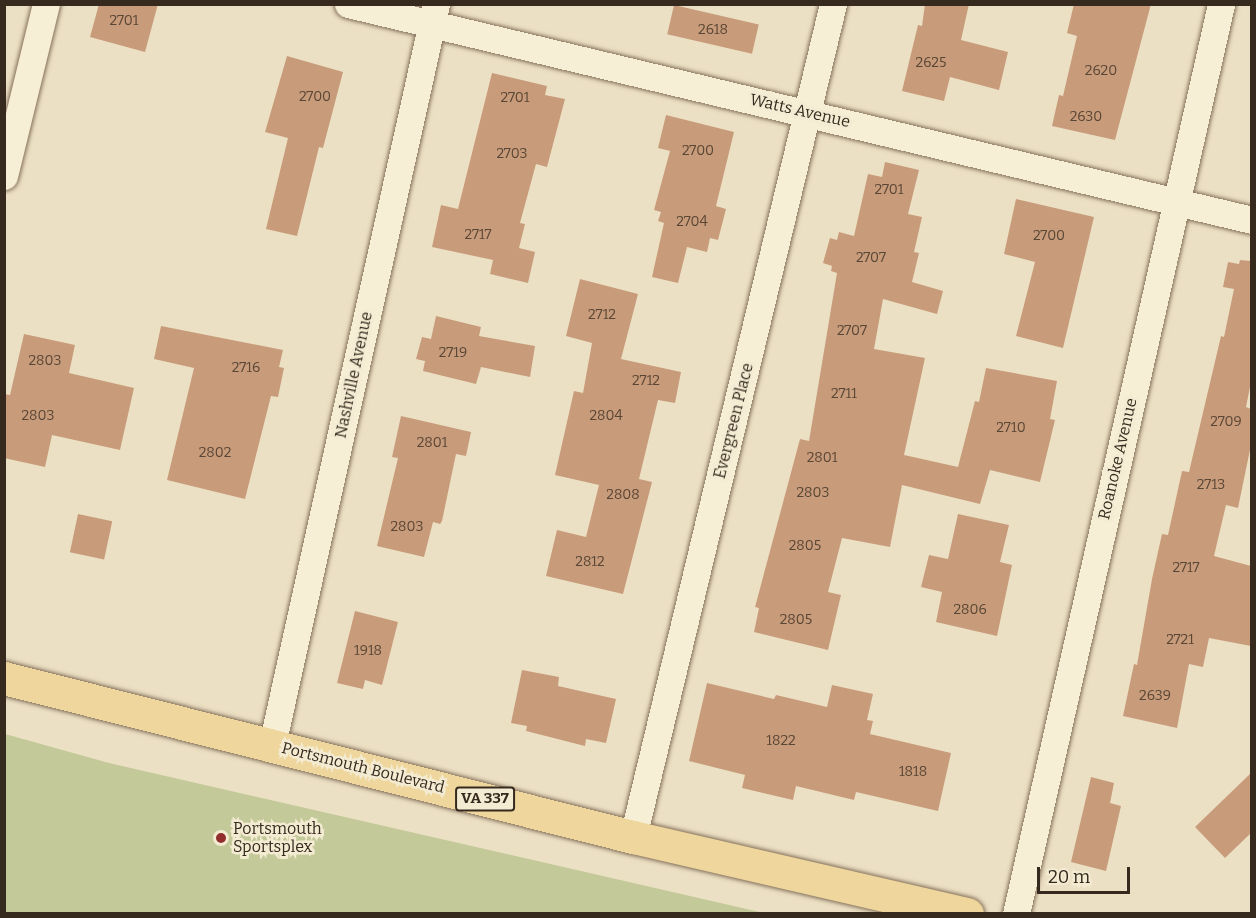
<!DOCTYPE html>
<html>
<head>
<meta charset="utf-8">
<style>
  body { margin:0 }
  #map { position:relative; width:1256px; height:918px; overflow:hidden; background:#ece0c4; font-family:Bitter,serif }
  div>[style] { position:absolute }
  [style*='--x'] { left:calc(var(--x)*1px); top:calc(var(--y)*1px); width:calc(var(--w)*1px); rotate:calc(var(--a)*1deg) }
  .green>* { inset:0; background:#c3c998 }
  .building>* { inset:0; background:#c89c7b; transform-origin:0 0 }
  .roads { filter:drop-shadow(0 0 2px #86725b) drop-shadow(0 0 2px #86725b) }
  .street>* { height:27px; margin:-13.5px; padding:0 13.5px; transform-origin:13.5px; border-radius:13.5px; background:#f7eed6 }
  .primary>* { height:33px; margin:-16.5px; padding:0 16.5px; transform-origin:16.5px; border-radius:16.5px; background:#eed69d }
  .dots>* { width:16px; height:16px; translate:-50% -50%; box-sizing:border-box; border:3px solid #f4ebd3; border-radius:50% }
  span { translate:-50% -50%; white-space:nowrap; text-align:center; line-height:1.15; -webkit-text-stroke:5px #f4ebd3; paint-order:stroke }
  .number-label { font-size:14px; color:#5a4635 }
  .number-label span { -webkit-text-stroke-width:0 }
  .shield-label span { padding:2px 4px; background:#f4ebd3; border:2px solid; border-radius:4px; -webkit-text-stroke-width:0 }
  .shield-label { font-size:15px; color:#362a1e; font-weight:700 }
  .street-label { font-size:16px; color:#362a1e }
  .poi-label { font-size:16px; color:#362a1e }
  .left { translate:0 -50%; text-align:left }
  .frame { position:absolute; inset:0; border:6px solid #362a1e; pointer-events:none }
  .scale { position:absolute; left:1037px; top:867px; width:93px; height:27px; box-sizing:border-box; border:3px solid #362a1e; border-top:0; padding-left:8px; font-size:18px; line-height:21px; white-space:nowrap; color:#362a1e; -webkit-text-stroke:4px #f4ebd3; paint-order:stroke }
</style>
</head>
<body>
<div id="map">
  <div class="green">
    <i style="clip-path:polygon(5px 734px,109px 763px,764px 913px,5px 913px)"></i>
  </div>
  <div class="building">
    <i style="clip-path:polygon(99px 4px,158px 4px,145px 52px,90px 37px)"></i>
    <i style="clip-path:polygon(925px 4px,969px 4px,961px 40px,1008px 52px,999px 90px,950px 77px,944px 101px,902px 91px,918px 25px,922px 26px)"></i>
    <i style="clip-path:polygon(1074px 4px,1151px 4px,1115px 140px,1052px 126px,1059px 95px,1063px 96px,1077px 36px,1067px 33px)"></i>
    <i style="left:674px;top:5px;width:87px;height:30px;rotate:13deg"></i>
    <i style="clip-path:polygon(287px 56px,343px 72px,323px 148px,319px 147px,297px 236px,266px 229px,288px 138px,265px 132px)"></i>
    <i style="clip-path:polygon(492px 73px,547px 86px,545px 95px,565px 99px,547px 167px,536px 164px,520px 223px,525px 224px,519px 248px,535px 252px,528px 283px,490px 274px,493px 260px,432px 247px,441px 205px,458px 209px)"></i>
    <i style="clip-path:polygon(666px 115px,734px 132px,716px 206px,726px 209px,718px 240px,710px 238px,707px 252px,687px 247px,678px 283px,652px 277px,664px 223px,658px 221px,661px 212px,654px 210px,670px 151px,658px 148px)"></i>
    <i style="clip-path:polygon(885px 162px,919px 170px,908px 214px,922px 217px,914px 252px,919px 253px,912px 282px,943px 291px,937px 314px,883px 299px,874px 349px,925px 358px,904px 455px,958px 467px,975px 401px,979px 402px,986px 368px,1057px 381px,1050px 419px,1055px 420px,1040px 482px,990px 470px,980px 504px,902px 485px,890px 547px,842px 538px,828px 592px,841px 595px,828px 650px,754px 632px,759px 608px,755px 607px,800px 439px,809px 441px,837px 273px,831px 271px,832px 266px,823px 263px,830px 238px,837px 240px,839px 232px,854px 236px,868px 174px,882px 177px)"></i>
    <i style="clip-path:polygon(1016px 199px,1094px 217px,1063px 348px,1016px 336px,1035px 262px,1004px 254px)"></i>
    <i style="clip-path:polygon(1240px 260px,1251px 261px,1251px 382px,1246px 407px,1251px 409px,1251px 445px,1238px 508px,1226px 505px,1214px 556px,1251px 566px,1251px 646px,1209px 638px,1203px 667px,1189px 664px,1177px 728px,1123px 716px,1134px 664px,1137px 665px,1152px 579px,1162px 534px,1168px 535px,1182px 471px,1189px 472px,1221px 336px,1224px 337px,1234px 289px,1223px 287px,1228px 262px,1239px 264px)"></i>
    <i style="clip-path:polygon(580px 279px,638px 294px,621px 359px,681px 372px,675px 403px,658px 400px,639px 479px,652px 482px,623px 594px,546px 576px,557px 530px,586px 537px,599px 485px,555px 475px,574px 391px,583px 393px,592px 343px,566px 336px)"></i>
    <i style="clip-path:polygon(436px 316px,481px 327px,479px 336px,535px 346px,530px 377px,481px 367px,476px 384px,423px 371px,425px 361px,416px 359px,422px 337px,431px 339px)"></i>
    <i style="clip-path:polygon(161px 326px,283px 350px,279px 367px,284px 368px,278px 397px,271px 396px,245px 499px,167px 480px,194px 368px,154px 359px)"></i>
    <i style="clip-path:polygon(24px 334px,75px 345px,69px 373px,134px 388px,120px 450px,52px 435px,45px 467px,4px 458px,4px 394px,10px 395px)"></i>
    <i style="clip-path:polygon(401px 416px,471px 432px,466px 456px,456px 454px,442px 521px,440px 524px,433px 522px,424px 557px,377px 546px,398px 458px,392px 457px)"></i>
    <i style="left:78px;top:514px;width:35px;height:39px;rotate:12deg"></i>
    <i style="clip-path:polygon(958px 514px,1009px 525px,1000px 562px,1012px 565px,997px 636px,936px 622px,942px 592px,921px 587px,929px 555px,948px 559px)"></i>
    <i style="clip-path:polygon(355px 611px,398px 622px,382px 685px,365px 680px,363px 689px,337px 683px)"></i>
    <i style="clip-path:polygon(522px 670px,559px 677px,558px 686px,616px 699px,606px 743px,586px 739px,585px 746px,526px 731px,527px 726px,511px 723px)"></i>
    <i style="clip-path:polygon(707px 683px,774px 699px,776px 695px,827px 707px,832px 685px,873px 694px,867px 720px,873px 721px,870px 734px,951px 753px,938px 811px,856px 792px,854px 800px,796px 786px,793px 800px,742px 788px,745px 775px,689px 761px)"></i>
    <i style="clip-path:polygon(1251px 773px,1251px 833px,1225px 858px,1195px 827px)"></i>
    <i style="clip-path:polygon(1091px 777px,1114px 783px,1110px 803px,1121px 806px,1106px 871px,1071px 862px)"></i>
  </div>
  <div class="roads">
    <div class="street">
      <i style="--x:348;--y:4;--w:929;--a:13.44"></i>
      <i style="--x:4;--y:176;--w:177;--a:-76.3"></i>
      <i style="--x:272;--y:745;--w:759;--a:-77.52"></i>
      <i style="--x:633;--y:837;--w:857;--a:-76.5"></i>
      <i style="--x:1016;--y:914;--w:933;--a:-77.3"></i>
    </div>
    <div class="primary">
      <i style="--x:4;--y:678;--w:649;--a:14.19"></i>
      <i style="--x:633;--y:837;--w:343;--a:13"></i>
    </div>
  </div>
  <div class="dots">
    <i style="left:221px;top:838px;background:#922f2e"></i>
  </div>
  <div class="number-label">
    <span style="left:124px;top:21px">2701</span>
    <span style="left:713px;top:30px">2618</span>
    <span style="left:931px;top:63px">2625</span>
    <span style="left:1101px;top:71px">2620</span>
    <span style="left:315px;top:97px">2700</span>
    <span style="left:515px;top:98px">2701</span>
    <span style="left:1086px;top:117px">2630</span>
    <span style="left:698px;top:151px">2700</span>
    <span style="left:512px;top:154px">2703</span>
    <span style="left:889px;top:190px">2701</span>
    <span style="left:692px;top:222px">2704</span>
    <span style="left:478px;top:235px">2717</span>
    <span style="left:1049px;top:236px">2700</span>
    <span style="left:871px;top:258px">2707</span>
    <span style="left:602px;top:315px">2712</span>
    <span style="left:852px;top:331px">2707</span>
    <span style="left:453px;top:353px">2719</span>
    <span style="left:45px;top:361px">2803</span>
    <span style="left:246px;top:368px">2716</span>
    <span style="left:646px;top:381px">2712</span>
    <span style="left:844px;top:394px">2711</span>
    <span style="left:38px;top:416px">2803</span>
    <span style="left:606px;top:416px">2804</span>
    <span style="left:1226px;top:422px">2709</span>
    <span style="left:1011px;top:428px">2710</span>
    <span style="left:432px;top:443px">2801</span>
    <span style="left:215px;top:453px">2802</span>
    <span style="left:822px;top:458px">2801</span>
    <span style="left:1211px;top:485px">2713</span>
    <span style="left:813px;top:493px">2803</span>
    <span style="left:623px;top:495px">2808</span>
    <span style="left:407px;top:527px">2803</span>
    <span style="left:805px;top:546px">2805</span>
    <span style="left:590px;top:562px">2812</span>
    <span style="left:1186px;top:568px">2717</span>
    <span style="left:970px;top:610px">2806</span>
    <span style="left:796px;top:620px">2805</span>
    <span style="left:1180px;top:640px">2721</span>
    <span style="left:368px;top:651px">1918</span>
    <span style="left:1155px;top:696px">2639</span>
    <span style="left:781px;top:741px">1822</span>
    <span style="left:913px;top:772px">1818</span>
  </div>
  <div class="shield-label">
    <span style="left:485px;top:799px">VA 337</span>
  </div>
  <div class="street-label">
    <span style="left:800px;top:111px;rotate:13deg">Watts Avenue</span>
    <span style="left:354px;top:375px;rotate:-78deg">Nashville Avenue</span>
    <span style="left:734px;top:421px;rotate:-76deg">Evergreen Place</span>
    <span style="left:1118px;top:459px;rotate:-77deg">Roanoke Avenue</span>
    <span style="left:363px;top:768px;rotate:14deg">Portsmouth Boulevard</span>
  </div>
  <div class="poi-label">
    <span class="left" style="left:233px;top:838px">Portsmouth<br>Sportsplex</span>
  </div>
  <div class="frame"></div>
  <div class="scale">20 m</div>
</div>
</body>
</html>
